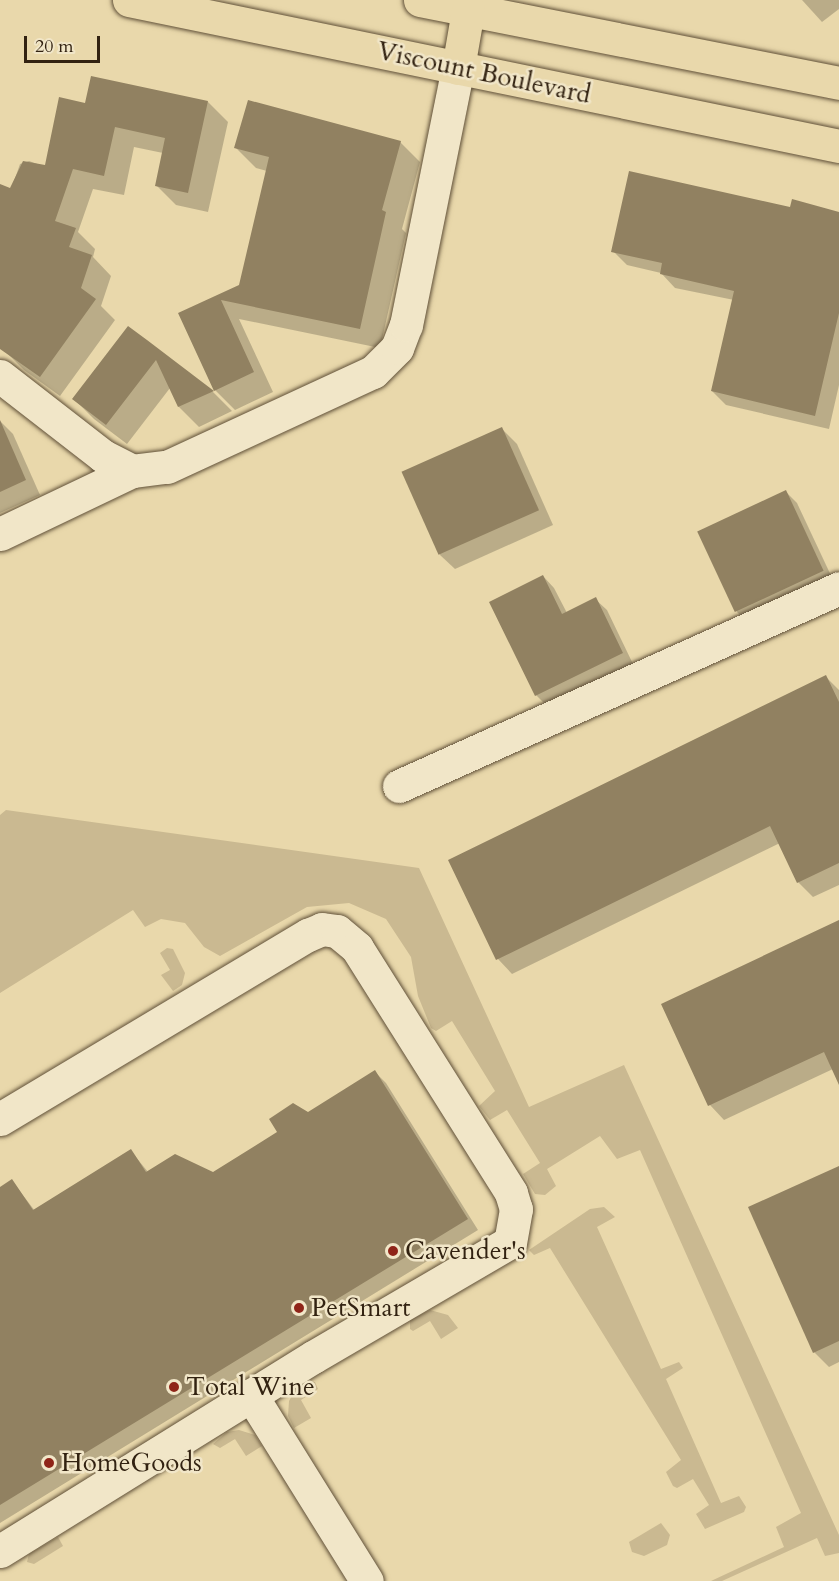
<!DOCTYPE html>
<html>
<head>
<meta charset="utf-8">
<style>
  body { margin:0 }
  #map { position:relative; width:839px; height:1581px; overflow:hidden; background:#e9d8ab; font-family:Cardo,serif }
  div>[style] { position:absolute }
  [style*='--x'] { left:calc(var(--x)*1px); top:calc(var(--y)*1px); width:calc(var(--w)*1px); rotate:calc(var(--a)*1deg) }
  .green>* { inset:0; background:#cab991 }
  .shadow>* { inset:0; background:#0003 }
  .building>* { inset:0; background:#918161; transform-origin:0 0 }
  .roads { filter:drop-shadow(0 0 2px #605038) drop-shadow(0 0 2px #605038) }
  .minor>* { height:33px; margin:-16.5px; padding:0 16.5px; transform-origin:16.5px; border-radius:16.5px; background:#f1e6c8 }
  .major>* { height:33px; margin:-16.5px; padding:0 16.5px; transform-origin:16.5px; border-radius:16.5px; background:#e9d8ab }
  .dots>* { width:16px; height:16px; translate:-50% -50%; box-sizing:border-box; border:3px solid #f1e6c8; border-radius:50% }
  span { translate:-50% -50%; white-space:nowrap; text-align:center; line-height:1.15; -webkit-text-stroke:5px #f1e6c8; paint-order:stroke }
  .street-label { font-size:26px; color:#322211 }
  .poi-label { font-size:26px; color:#322211 }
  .left { translate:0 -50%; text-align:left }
  .scale { position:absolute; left:24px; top:36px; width:76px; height:27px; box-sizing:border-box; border:3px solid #322211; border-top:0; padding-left:8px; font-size:18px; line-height:21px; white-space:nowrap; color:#322211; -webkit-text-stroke:4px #f1e6c8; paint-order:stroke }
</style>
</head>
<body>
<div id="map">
  <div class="green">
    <i style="clip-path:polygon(6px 810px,419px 868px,529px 1107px,624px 1065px,839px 1535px,839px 1553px,825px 1556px,817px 1538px,722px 1581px,711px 1581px,784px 1547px,776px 1527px,801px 1513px,640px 1150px,617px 1159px,600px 1136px,547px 1169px,556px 1186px,545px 1195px,535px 1194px,523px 1174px,540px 1163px,507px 1110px,490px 1120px,479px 1106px,495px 1091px,452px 1021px,436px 1031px,431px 1028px,418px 996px,411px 957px,386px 919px,349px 903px,307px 907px,220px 956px,204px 947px,185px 923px,161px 919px,145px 927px,133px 910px,0 993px,0 815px)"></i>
    <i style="clip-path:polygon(167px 948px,173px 949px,185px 973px,182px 985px,173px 991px,161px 975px,170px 970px,160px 953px)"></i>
    <i style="clip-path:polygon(604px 1207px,615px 1217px,597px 1227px,661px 1369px,679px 1362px,683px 1368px,666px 1379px,721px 1503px,739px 1496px,746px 1507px,744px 1512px,705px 1529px,696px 1514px,709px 1505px,693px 1479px,677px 1488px,673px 1486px,666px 1472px,681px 1460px,550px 1248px,534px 1255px,529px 1250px,590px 1209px)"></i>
    <i style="clip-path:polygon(430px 1310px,448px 1315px,458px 1328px,441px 1339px,430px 1321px,413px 1331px,410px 1329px,410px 1320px)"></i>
    <i style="clip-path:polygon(310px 1381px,315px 1382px,318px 1389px,301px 1400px,311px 1418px,294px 1428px,288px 1416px,289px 1401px,294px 1392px)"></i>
    <i style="clip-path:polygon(239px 1430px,255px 1435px,262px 1446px,246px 1456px,235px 1439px,220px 1448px,213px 1444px,227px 1432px)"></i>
    <i style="clip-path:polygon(661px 1523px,670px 1535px,667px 1545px,644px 1556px,632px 1552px,629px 1542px)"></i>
    <i style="clip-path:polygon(58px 1537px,63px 1546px,34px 1564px,27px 1562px,29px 1554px)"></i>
  </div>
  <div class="shadow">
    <i style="clip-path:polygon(802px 0,839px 0,839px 9px,822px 22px)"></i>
    <i style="clip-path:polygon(208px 102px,228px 122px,208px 212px,176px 205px,156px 185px,163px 153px,134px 147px,124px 195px,93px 189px,78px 232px,95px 249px,93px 257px,111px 276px,101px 306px,115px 320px,60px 396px,24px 370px,0 346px,0 198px,11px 190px,20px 164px,29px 161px,46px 167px,86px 104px)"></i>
    <i style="clip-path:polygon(400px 142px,420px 162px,402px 229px,406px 233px,380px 348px,239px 319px,273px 392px,235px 410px,215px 390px,180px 314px,240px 286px,267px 171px,256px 168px,236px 148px)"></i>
    <i style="clip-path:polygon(791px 209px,839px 213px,839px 385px,829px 429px,726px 405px,712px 391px,734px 300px,675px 288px,661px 273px,627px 265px,613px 251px)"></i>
    <i style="clip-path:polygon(129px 328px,213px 392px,232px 411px,199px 427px,179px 407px,170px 388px,127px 444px,94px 419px,74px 399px)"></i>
    <i style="clip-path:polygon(0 421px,13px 434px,40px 495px,0 513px)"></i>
    <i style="clip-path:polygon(502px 429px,517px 444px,553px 525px,455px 569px,440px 555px,404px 473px)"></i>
    <i style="clip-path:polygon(786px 492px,797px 503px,834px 582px,748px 623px,737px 612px,700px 533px)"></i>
    <i style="clip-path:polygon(543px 576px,554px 588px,567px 613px,595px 599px,607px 610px,633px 664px,548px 707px,536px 695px)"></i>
    <i style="clip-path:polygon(826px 677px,839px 690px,839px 885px,813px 897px,798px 882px,780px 843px,512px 974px,498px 959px,450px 861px)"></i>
    <i style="clip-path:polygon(839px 922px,839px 1077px,833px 1069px,724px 1120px,710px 1105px,663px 1005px)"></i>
    <i style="clip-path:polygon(375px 1072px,386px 1083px,478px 1230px,0 1523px,0 1189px,12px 1181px,35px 1211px,131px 1151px,148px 1172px,213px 1173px)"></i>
    <i style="clip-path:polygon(839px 1168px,839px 1362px,829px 1367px,814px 1352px)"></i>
  </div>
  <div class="building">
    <i style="clip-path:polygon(91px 76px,208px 101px,188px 193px,155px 186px,165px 138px,115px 127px,104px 176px,73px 169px,55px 221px,76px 228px,69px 247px,92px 255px,81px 288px,96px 299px,40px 377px,0 349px,0 184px,10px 188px,23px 161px,45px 165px,59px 97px,85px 103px)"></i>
    <i style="clip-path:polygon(248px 100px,401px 141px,382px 210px,386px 212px,360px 329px,221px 300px,254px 372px,214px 391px,178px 313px,239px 285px,269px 157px,234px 148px)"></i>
    <i style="clip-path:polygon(629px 171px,790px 207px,792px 199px,839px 212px,839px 313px,815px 416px,711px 391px,734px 291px,660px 274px,662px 263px,611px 252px)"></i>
    <i style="clip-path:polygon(128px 326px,147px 340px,214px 391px,178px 407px,156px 360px,106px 425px,72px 399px)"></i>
    <i style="clip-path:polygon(0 420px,26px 480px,0 492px)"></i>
    <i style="left:502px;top:427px;width:91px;height:110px;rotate:66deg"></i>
    <i style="left:786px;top:490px;width:89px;height:98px;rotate:65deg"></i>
    <i style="clip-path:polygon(543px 575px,562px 614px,596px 597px,623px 653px,535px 696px,489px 602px)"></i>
    <i style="clip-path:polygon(826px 675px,839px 702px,839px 863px,797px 883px,770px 826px,496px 960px,448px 860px)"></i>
    <i style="clip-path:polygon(839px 920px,839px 1085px,824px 1052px,708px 1106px,661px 1004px)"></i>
    <i style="clip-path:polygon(375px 1070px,468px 1219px,0 1505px,0 1187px,12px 1179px,33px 1210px,131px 1149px,146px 1172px,175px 1154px,213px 1172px,277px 1132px,269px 1119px,293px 1103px,308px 1112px)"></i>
    <i style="clip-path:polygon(839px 1166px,839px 1341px,813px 1353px,748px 1207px)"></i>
  </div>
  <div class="roads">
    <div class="minor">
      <i style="--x:0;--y:376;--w:130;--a:37.8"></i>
      <i style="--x:103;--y:456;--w:33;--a:27"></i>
      <i style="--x:132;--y:471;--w:35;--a:-7"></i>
      <i style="--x:167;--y:467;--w:227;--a:-24.8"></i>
      <i style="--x:373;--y:372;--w:34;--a:-45"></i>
      <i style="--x:397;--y:348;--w:25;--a:-69"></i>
      <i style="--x:406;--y:325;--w:262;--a:-78.6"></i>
      <i style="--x:0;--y:534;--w:146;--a:-25.5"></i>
      <i style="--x:399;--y:786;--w:482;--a:-24.2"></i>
      <i style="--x:0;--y:1119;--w:359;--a:-30.9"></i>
      <i style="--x:308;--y:935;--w:15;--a:-23"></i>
      <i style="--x:322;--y:929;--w:15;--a:8"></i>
      <i style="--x:337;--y:931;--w:26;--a:40"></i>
      <i style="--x:357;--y:948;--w:289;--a:57.8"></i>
      <i style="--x:511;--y:1193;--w:17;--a:73"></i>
      <i style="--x:516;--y:1209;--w:34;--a:100"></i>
      <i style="--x:510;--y:1242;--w:228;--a:149.7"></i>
      <i style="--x:313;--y:1357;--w:368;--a:148.2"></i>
      <i style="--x:251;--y:1395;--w:219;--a:58.1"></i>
    </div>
    <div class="major">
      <i style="--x:129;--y:0;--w:725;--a:11.62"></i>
      <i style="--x:420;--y:0;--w:427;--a:11.2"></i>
      <i style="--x:458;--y:68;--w:59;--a:-80.2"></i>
    </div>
  </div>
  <div class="dots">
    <i style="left:393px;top:1251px;background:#8f2418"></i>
    <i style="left:299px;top:1308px;background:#8f2418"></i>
    <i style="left:174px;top:1387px;background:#8f2418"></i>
    <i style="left:49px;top:1463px;background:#8f2418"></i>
  </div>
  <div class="street-label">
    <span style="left:484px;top:73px;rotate:12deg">Viscount Boulevard</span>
  </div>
  <div class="poi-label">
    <span class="left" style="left:405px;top:1251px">Cavender's</span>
    <span class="left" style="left:311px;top:1308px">PetSmart</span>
    <span class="left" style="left:186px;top:1387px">Total Wine</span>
    <span class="left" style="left:61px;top:1463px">HomeGoods</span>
  </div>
  <div class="scale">20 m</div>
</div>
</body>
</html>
